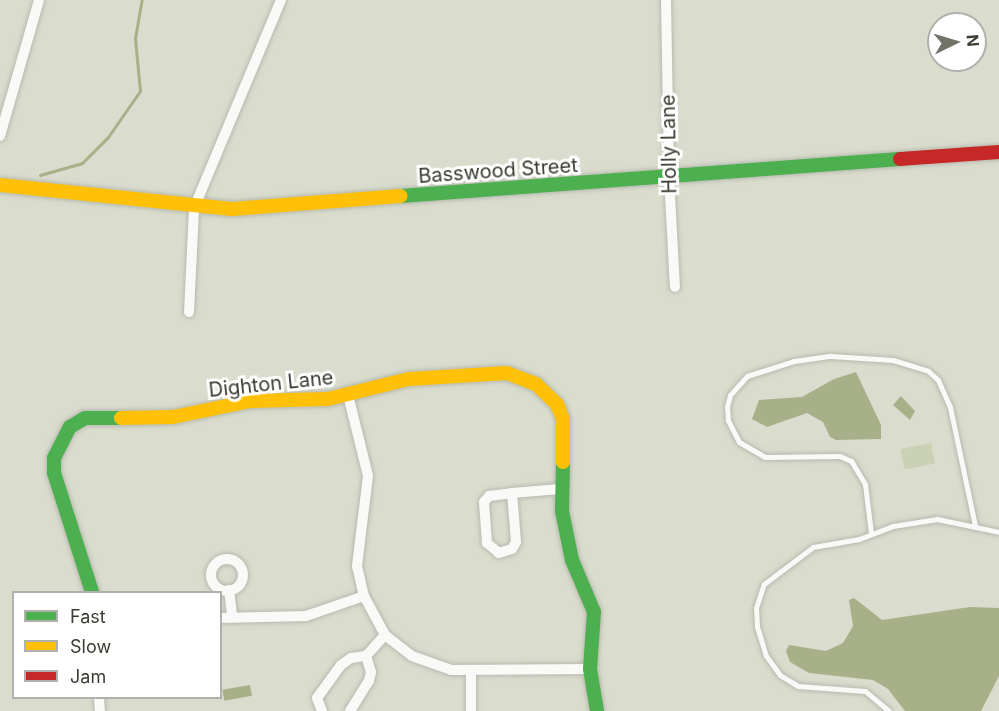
<!DOCTYPE html>
<html>
<head>
<meta charset="utf-8">
<style>
  body { margin:0 }
  #map { position:relative; width:999px; height:711px; overflow:hidden; background:#daddce; font-family:Inter,sans-serif }
  div>[style] { position:absolute }
  [style*='--x'] { left:calc(var(--x)*1px); top:calc(var(--y)*1px); width:calc(var(--w)*1px); rotate:calc(var(--a)*1deg) }
  .green>* { inset:0; background:#cbd1b4; transform-origin:0 0 }
  .water>* { inset:0; background:#a8b089; transform-origin:0 0 }
  .stream>* { height:3px; margin:-1.5px; padding:0 1.5px; transform-origin:1.5px; border-radius:1.5px; background:#a8b089 }
  .roads { filter:drop-shadow(0 0 2px #b7baae) drop-shadow(0 0 2px #b7baae) }
  .lane>* { height:5px; margin:-2.5px; padding:0 2.5px; transform-origin:2.5px; border-radius:2.5px; background:#f9faf8 }
  .street>* { height:10px; margin:-5px; padding:0 5px; transform-origin:5px; border-radius:5px; background:#f9faf8 }
  .street>.ring { margin:-5px; padding:0; box-sizing:content-box; background:none; border:10px solid #f9faf8; border-radius:50% }
  .fast>* { height:14px; margin:-7px; padding:0 7px; transform-origin:7px; border-radius:7px; background:#4caf50 }
  .slow>* { height:14px; margin:-7px; padding:0 7px; transform-origin:7px; border-radius:7px; background:#ffc107 }
  .jam>* { height:14px; margin:-7px; padding:0 7px; transform-origin:7px; border-radius:7px; background:#c62828 }
  span { translate:-50% -50%; white-space:nowrap; text-align:center; line-height:1.15; -webkit-text-stroke:6px #fff; paint-order:stroke }
  .street-label { font-size:20px; color:#3a3c32 }
  .legend { position:absolute; left:12px; top:591px; width:210px; height:108px; box-sizing:border-box; background:#fff; border:2px solid #b0b1ad; margin:0; padding:8px 10px; list-style:none; font-size:18px; color:#3a3c32 }
  .legend li { display:flex; align-items:center; gap:12px; height:30px }
  .legend b { width:30px; border:2px solid #b0b1ad }
  .north { position:absolute; left:927px; top:12px; width:60px; height:60px; box-sizing:border-box; background:#fff; border:2px solid #b0b1ad; border-radius:50%; rotate:85deg; font-size:16px; font-weight:700; line-height:24px; text-align:center; color:#3a3c32 }
  .north::after { content:''; display:block; margin:auto; width:21px; height:27px; background:#727469; clip-path:polygon(50% 0,100% 100%,50% 72%,0 100%) }
</style>
</head>
<body>
<div id="map">
  <div class="green">
    <i style="left:931px;top:443px;width:21px;height:31px;rotate:79deg"></i>
  </div>
  <div class="water">
    <i style="clip-path:polygon(856px 372px,881px 425px,881px 439px,836px 440px,830px 437px,823px 422px,807px 413px,767px 427px,752px 419px,759px 400px,802px 397px,834px 379px)"></i>
    <i style="clip-path:polygon(901px 396px,915px 411px,910px 420px,893px 405px)"></i>
    <i style="clip-path:polygon(854px 598px,882px 620px,970px 607px,999px 608px,999px 676px,981px 711px,905px 711px,888px 689px,873px 680px,809px 673px,790px 662px,786px 651px,789px 645px,826px 651px,843px 643px,853px 626px,849px 600px)"></i>
    <i style="left:250px;top:685px;width:11px;height:28px;rotate:80deg"></i>
  </div>
  <div class="stream">
    <i style="--x:40;--y:175;--w:44;--a:-15.9"></i>
    <i style="--x:82;--y:163;--w:37;--a:-45"></i>
    <i style="--x:108;--y:137;--w:56;--a:-55.2"></i>
    <i style="--x:140;--y:91;--w:53;--a:-95.4"></i>
    <i style="--x:135;--y:38;--w:39;--a:-80"></i>
  </div>
  <div class="roads">
    <div class="lane">
      <i style="--x:871;--y:533;--w:49;--a:-97"></i>
      <i style="--x:865;--y:484;--w:27;--a:-121"></i>
      <i style="--x:851;--y:461;--w:12;--a:-156"></i>
      <i style="--x:840;--y:456;--w:75;--a:179.2"></i>
      <i style="--x:765;--y:457;--w:30;--a:-150"></i>
      <i style="--x:739;--y:442;--w:25;--a:-117"></i>
      <i style="--x:728;--y:420;--w:13;--a:-94"></i>
      <i style="--x:727;--y:407;--w:12;--a:-76"></i>
      <i style="--x:730;--y:395;--w:25;--a:-48"></i>
      <i style="--x:747;--y:376;--w:49;--a:-17.7"></i>
      <i style="--x:794;--y:361;--w:37;--a:-8"></i>
      <i style="--x:831;--y:356;--w:62;--a:3.7"></i>
      <i style="--x:893;--y:360;--w:37;--a:17"></i>
      <i style="--x:928;--y:371;--w:13;--a:42"></i>
      <i style="--x:938;--y:380;--w:30;--a:66"></i>
      <i style="--x:950;--y:407;--w:122;--a:78.1"></i>
      <i style="--x:889;--y:711;--w:31;--a:-140"></i>
      <i style="--x:865;--y:691;--w:67;--a:-175.7"></i>
      <i style="--x:798;--y:686;--w:21;--a:-149"></i>
      <i style="--x:780;--y:675;--w:24;--a:-126"></i>
      <i style="--x:766;--y:656;--w:31;--a:-107"></i>
      <i style="--x:757;--y:626;--w:18;--a:-93"></i>
      <i style="--x:756;--y:608;--w:25;--a:-72"></i>
      <i style="--x:764;--y:584;--w:61;--a:-37.1"></i>
      <i style="--x:813;--y:547;--w:47;--a:-9.9"></i>
      <i style="--x:859;--y:539;--w:36;--a:-21"></i>
      <i style="--x:893;--y:526;--w:45;--a:-9"></i>
      <i style="--x:937;--y:519;--w:63;--a:11.8"></i>
    </div>
    <div class="street">
      <i style="--x:666;--y:0;--w:177;--a:89"></i>
      <i style="--x:669;--y:177;--w:110;--a:86.9"></i>
      <i style="--x:0;--y:136;--w:141;--a:-74"></i>
      <i style="--x:189;--y:312;--w:104;--a:-87.2"></i>
      <i style="--x:194;--y:208;--w:225;--a:-67.3"></i>
      <i style="--x:348;--y:395;--w:83;--a:76.1"></i>
      <i style="--x:368;--y:476;--w:91;--a:97"></i>
      <i style="--x:357;--y:566;--w:31;--a:77"></i>
      <i style="--x:364;--y:596;--w:44;--a:61.7"></i>
      <i style="--x:385;--y:635;--w:34;--a:38"></i>
      <i style="--x:412;--y:656;--w:41;--a:19.7"></i>
      <i style="--x:451;--y:670;--w:139;--a:-0.4"></i>
      <i style="--x:512;--y:493;--w:49;--a:85.3"></i>
      <i style="--x:516;--y:542;--w:8;--a:120"></i>
      <i style="--x:512;--y:549;--w:14;--a:163"></i>
      <i style="--x:499;--y:553;--w:16;--a:-140"></i>
      <i style="--x:487;--y:543;--w:41;--a:-94.2"></i>
      <i style="--x:484;--y:502;--w:8;--a:-50"></i>
      <i style="--x:489;--y:496;--w:23;--a:-7"></i>
      <i style="--x:512;--y:493;--w:48;--a:-4.8"></i>
      <i class="ring" style="left:211px;top:559px;width:22px;height:22px"></i>
      <i style="--x:229;--y:590;--w:25;--a:83"></i>
      <i style="--x:220;--y:618;--w:86;--a:-1.3"></i>
      <i style="--x:306;--y:616;--w:61;--a:-19"></i>
      <i style="--x:471;--y:671;--w:40;--a:90"></i>
      <i style="--x:99;--y:698;--w:13;--a:86"></i>
      <i style="--x:322;--y:711;--w:14;--a:-111"></i>
      <i style="--x:317;--y:698;--w:41;--a:-54"></i>
      <i style="--x:341;--y:665;--w:12;--a:-35"></i>
      <i style="--x:351;--y:658;--w:15;--a:-8"></i>
      <i style="--x:366;--y:656;--w:28;--a:-48"></i>
      <i style="--x:350;--y:711;--w:36;--a:-58"></i>
      <i style="--x:369;--y:681;--w:9;--a:-77"></i>
      <i style="--x:371;--y:672;--w:17;--a:-107"></i>
    </div>
    <div class="fast">
      <i style="--x:401;--y:196;--w:500;--a:-4.24"></i>
      <i style="--x:563;--y:462;--w:49;--a:91.2"></i>
      <i style="--x:562;--y:511;--w:50;--a:78.5"></i>
      <i style="--x:572;--y:560;--w:56;--a:67.1"></i>
      <i style="--x:594;--y:612;--w:57;--a:94"></i>
      <i style="--x:590;--y:669;--w:43;--a:80.5"></i>
      <i style="--x:92;--y:592;--w:125;--a:-107.7"></i>
      <i style="--x:54;--y:473;--w:15;--a:-90"></i>
      <i style="--x:54;--y:458;--w:35;--a:-63"></i>
      <i style="--x:70;--y:427;--w:17;--a:-31"></i>
      <i style="--x:85;--y:418;--w:36;--a:0"></i>
    </div>
    <div class="slow">
      <i style="--x:0;--y:185;--w:233;--a:5.9"></i>
      <i style="--x:232;--y:209;--w:169;--a:-4.4"></i>
      <i style="--x:121;--y:418;--w:52;--a:-1.1"></i>
      <i style="--x:173;--y:417;--w:79;--a:-11.7"></i>
      <i style="--x:250;--y:401;--w:78;--a:-1.5"></i>
      <i style="--x:328;--y:399;--w:83;--a:-13.9"></i>
      <i style="--x:409;--y:379;--w:98;--a:-3.5"></i>
      <i style="--x:507;--y:373;--w:31;--a:21"></i>
      <i style="--x:536;--y:384;--w:29;--a:44"></i>
      <i style="--x:557;--y:404;--w:16;--a:68"></i>
      <i style="--x:563;--y:419;--w:43;--a:90"></i>
    </div>
    <div class="jam">
      <i style="--x:900;--y:159;--w:99;--a:-4"></i>
    </div>
  </div>
  <div class="street-label">
    <span style="left:669px;top:144px;rotate:-91deg">Holly Lane</span>
    <span style="left:498px;top:171px;rotate:-4deg">Basswood Street</span>
    <span style="left:271px;top:384px;rotate:-6deg">Dighton Lane</span>
  </div>
  <ul class="legend">
  <li><b style="height:8px;background:#4caf50"></b>Fast</li>
  <li><b style="height:8px;background:#ffc107"></b>Slow</li>
  <li><b style="height:8px;background:#c62828"></b>Jam</li>
  </ul>
  <div class="north">N</div>
</div>
</body>
</html>
